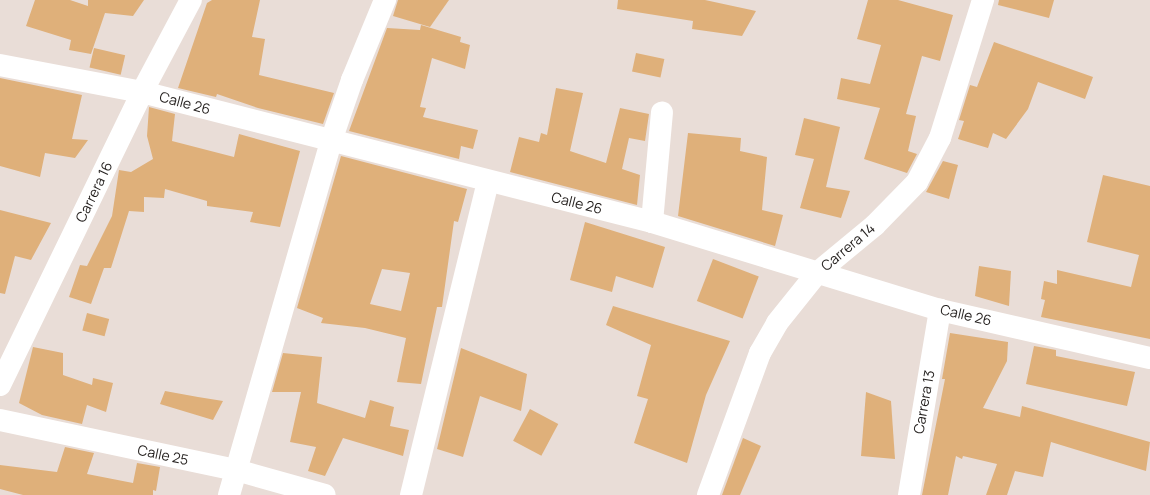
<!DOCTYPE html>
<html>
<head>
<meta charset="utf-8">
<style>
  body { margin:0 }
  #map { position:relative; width:1150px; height:495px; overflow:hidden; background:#e9ddd7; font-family:Manrope,sans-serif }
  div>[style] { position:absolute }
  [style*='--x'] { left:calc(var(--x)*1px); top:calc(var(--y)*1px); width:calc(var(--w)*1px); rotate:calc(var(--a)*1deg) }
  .building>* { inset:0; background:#dfb07a; transform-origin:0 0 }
  .street>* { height:22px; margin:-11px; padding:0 11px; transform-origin:11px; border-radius:11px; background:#fff }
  span { translate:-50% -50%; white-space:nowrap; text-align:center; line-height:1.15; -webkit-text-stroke:4px #fff; paint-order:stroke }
  .street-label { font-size:14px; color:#231f1d }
</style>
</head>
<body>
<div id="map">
  <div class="building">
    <i style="clip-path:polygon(35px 0,70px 0,88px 6px,88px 0,144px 0,133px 16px,105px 13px,91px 54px,69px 50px,71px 40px,26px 26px)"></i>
    <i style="clip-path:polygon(212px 0,260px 0,252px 37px,265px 39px,259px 75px,334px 93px,323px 124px,258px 108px,217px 94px,216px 97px,178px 88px,207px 3px)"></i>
    <i style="clip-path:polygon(398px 0,449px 0,430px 27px,393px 16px)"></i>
    <i style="clip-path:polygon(618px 0,705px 0,756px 11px,742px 36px,692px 29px,693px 21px,617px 9px)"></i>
    <i style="clip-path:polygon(868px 0,898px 0,953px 15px,940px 61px,922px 56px,906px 114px,916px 116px,908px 151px,917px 154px,907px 173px,864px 159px,880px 108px,837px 99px,841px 78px,870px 84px,881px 45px,857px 39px)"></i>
    <i style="clip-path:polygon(999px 0,1054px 0,1049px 18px,998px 5px)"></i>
    <i style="clip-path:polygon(421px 25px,461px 37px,460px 42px,470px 45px,465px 69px,432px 58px,420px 107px,426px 108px,423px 117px,478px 130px,473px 149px,461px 146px,459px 159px,349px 131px,387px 28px,420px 30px)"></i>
    <i style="clip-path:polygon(994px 42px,1093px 77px,1085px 99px,1038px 82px,1028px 109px,1006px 139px,993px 133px,988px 148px,958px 139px,964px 121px,959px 120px,970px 85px,977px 87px)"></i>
    <i style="left:94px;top:48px;width:32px;height:20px;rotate:13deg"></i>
    <i style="left:636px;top:53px;width:29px;height:19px;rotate:12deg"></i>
    <i style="clip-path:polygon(0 78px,82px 95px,72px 139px,88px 140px,75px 158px,45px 153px,40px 177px,0 166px)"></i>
    <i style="clip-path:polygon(556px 88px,583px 93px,570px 151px,606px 163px,620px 108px,649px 114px,645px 141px,629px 138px,622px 169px,640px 175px,637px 205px,510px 172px,519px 137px,539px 142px,541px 133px,547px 135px)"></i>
    <i style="clip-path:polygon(149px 107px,175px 114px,172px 141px,234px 157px,239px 134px,300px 151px,280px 227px,250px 222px,253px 212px,207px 206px,207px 201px,165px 189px,164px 198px,144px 197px,144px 212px,129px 211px,111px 268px,104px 268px,91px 304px,69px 297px,80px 265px,87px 266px,112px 216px,119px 170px,131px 172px,153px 159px,147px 136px)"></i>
    <i style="clip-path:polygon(804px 118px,840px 127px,826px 187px,850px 191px,841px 218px,800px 208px,814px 159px,795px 155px)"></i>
    <i style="clip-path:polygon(688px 133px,741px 138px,740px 151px,767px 157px,762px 210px,783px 215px,775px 246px,678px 216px)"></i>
    <i style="clip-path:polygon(evenodd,341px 156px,467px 189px,458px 222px,454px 221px,442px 307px,437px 307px,421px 384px,397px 382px,406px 338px,365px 328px,321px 323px,323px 318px,297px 308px,341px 156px,382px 269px,410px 273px,401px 311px,370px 304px,382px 269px)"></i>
    <i style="clip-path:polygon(943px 161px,958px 165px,949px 199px,926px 192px)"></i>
    <i style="clip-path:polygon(1103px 175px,1150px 186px,1150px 339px,1041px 317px,1045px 300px,1041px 299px,1044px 281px,1057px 284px,1057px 270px,1131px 287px,1139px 255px,1087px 242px)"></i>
    <i style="clip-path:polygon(0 210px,51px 223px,31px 260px,15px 256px,5px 294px,0 293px)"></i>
    <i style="clip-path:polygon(585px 222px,665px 247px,653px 288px,616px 276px,612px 292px,570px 280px)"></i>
    <i style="left:713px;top:259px;width:49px;height:45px;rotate:21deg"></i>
    <i style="clip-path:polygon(979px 266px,1011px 271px,1009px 306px,975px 296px)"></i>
    <i style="clip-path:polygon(613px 306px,730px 341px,706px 395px,687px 463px,634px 443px,648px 399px,637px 396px,651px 345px,606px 325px)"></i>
    <i style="left:87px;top:313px;width:23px;height:18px;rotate:15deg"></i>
    <i style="clip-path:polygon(950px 333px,1008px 342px,1007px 361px,983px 408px,1020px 417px,1022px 406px,1150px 442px,1146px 471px,1051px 442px,1043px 477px,1015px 471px,1007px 495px,986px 495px,997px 464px,963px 456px,962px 459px,956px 456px,948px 495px,922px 495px,945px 379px,942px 379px)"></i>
    <i style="clip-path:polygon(1034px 346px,1056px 350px,1056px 356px,1135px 372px,1127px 406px,1026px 384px)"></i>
    <i style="clip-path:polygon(33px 347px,63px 353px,63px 375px,92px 385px,93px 378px,113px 383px,106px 412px,87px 405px,82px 424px,42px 415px,19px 403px)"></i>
    <i style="clip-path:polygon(461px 348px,527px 374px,521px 411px,480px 396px,463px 457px,437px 449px)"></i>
    <i style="clip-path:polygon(283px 353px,322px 357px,317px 403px,365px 418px,370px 400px,394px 407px,390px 426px,409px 430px,403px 456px,343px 438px,325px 476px,308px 471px,316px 447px,290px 442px,301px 392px,272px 392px)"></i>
    <i style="clip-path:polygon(165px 391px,198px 397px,223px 401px,213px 420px,160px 404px)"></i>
    <i style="clip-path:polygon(866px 392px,891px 401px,895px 459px,861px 456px)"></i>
    <i style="left:530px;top:409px;width:32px;height:36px;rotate:28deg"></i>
    <i style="clip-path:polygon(743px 438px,761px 446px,740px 495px,722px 495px)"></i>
    <i style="clip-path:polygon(65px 447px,94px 453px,87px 474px,133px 483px,137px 463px,160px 467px,156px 491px,153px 490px,153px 495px,23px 495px,0 489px,0 465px,57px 472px)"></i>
  </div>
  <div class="street">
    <i style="--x:0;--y:65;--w:145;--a:10.8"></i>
    <i style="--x:142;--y:92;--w:526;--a:14.3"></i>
    <i style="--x:652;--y:222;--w:301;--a:17"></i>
    <i style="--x:940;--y:310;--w:215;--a:12.9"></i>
    <i style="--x:652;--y:222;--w:110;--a:-84.8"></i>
    <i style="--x:0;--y:385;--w:326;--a:-64.1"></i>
    <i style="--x:142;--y:92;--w:104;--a:-62"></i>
    <i style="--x:0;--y:420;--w:241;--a:12"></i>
    <i style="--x:236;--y:470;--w:92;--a:15.7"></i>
    <i style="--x:229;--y:495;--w:368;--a:-73.9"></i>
    <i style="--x:331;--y:141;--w:65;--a:-71"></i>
    <i style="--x:352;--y:80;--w:87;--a:-67.6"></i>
    <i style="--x:411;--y:495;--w:322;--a:-76.2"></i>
    <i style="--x:708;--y:495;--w:151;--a:-69.9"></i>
    <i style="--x:760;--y:353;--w:34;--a:-60"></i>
    <i style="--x:777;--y:323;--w:64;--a:-51.3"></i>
    <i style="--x:817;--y:273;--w:75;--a:-39.6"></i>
    <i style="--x:875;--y:225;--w:60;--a:-45.7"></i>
    <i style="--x:917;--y:182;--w:50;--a:-62.4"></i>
    <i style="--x:940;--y:138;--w:145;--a:-72.7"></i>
    <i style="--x:909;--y:495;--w:188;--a:-80.5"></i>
  </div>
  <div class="street-label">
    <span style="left:185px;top:103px;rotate:15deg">Calle 26</span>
    <span style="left:94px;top:192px;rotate:-64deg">Carrera 16</span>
    <span style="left:577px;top:203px;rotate:14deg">Calle 26</span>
    <span style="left:848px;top:247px;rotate:-40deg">Carrera 14</span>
    <span style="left:966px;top:315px;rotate:13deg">Calle 26</span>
    <span style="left:924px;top:402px;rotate:-80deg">Carrera 13</span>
    <span style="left:163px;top:455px;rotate:12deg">Calle 25</span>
  </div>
</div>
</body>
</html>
